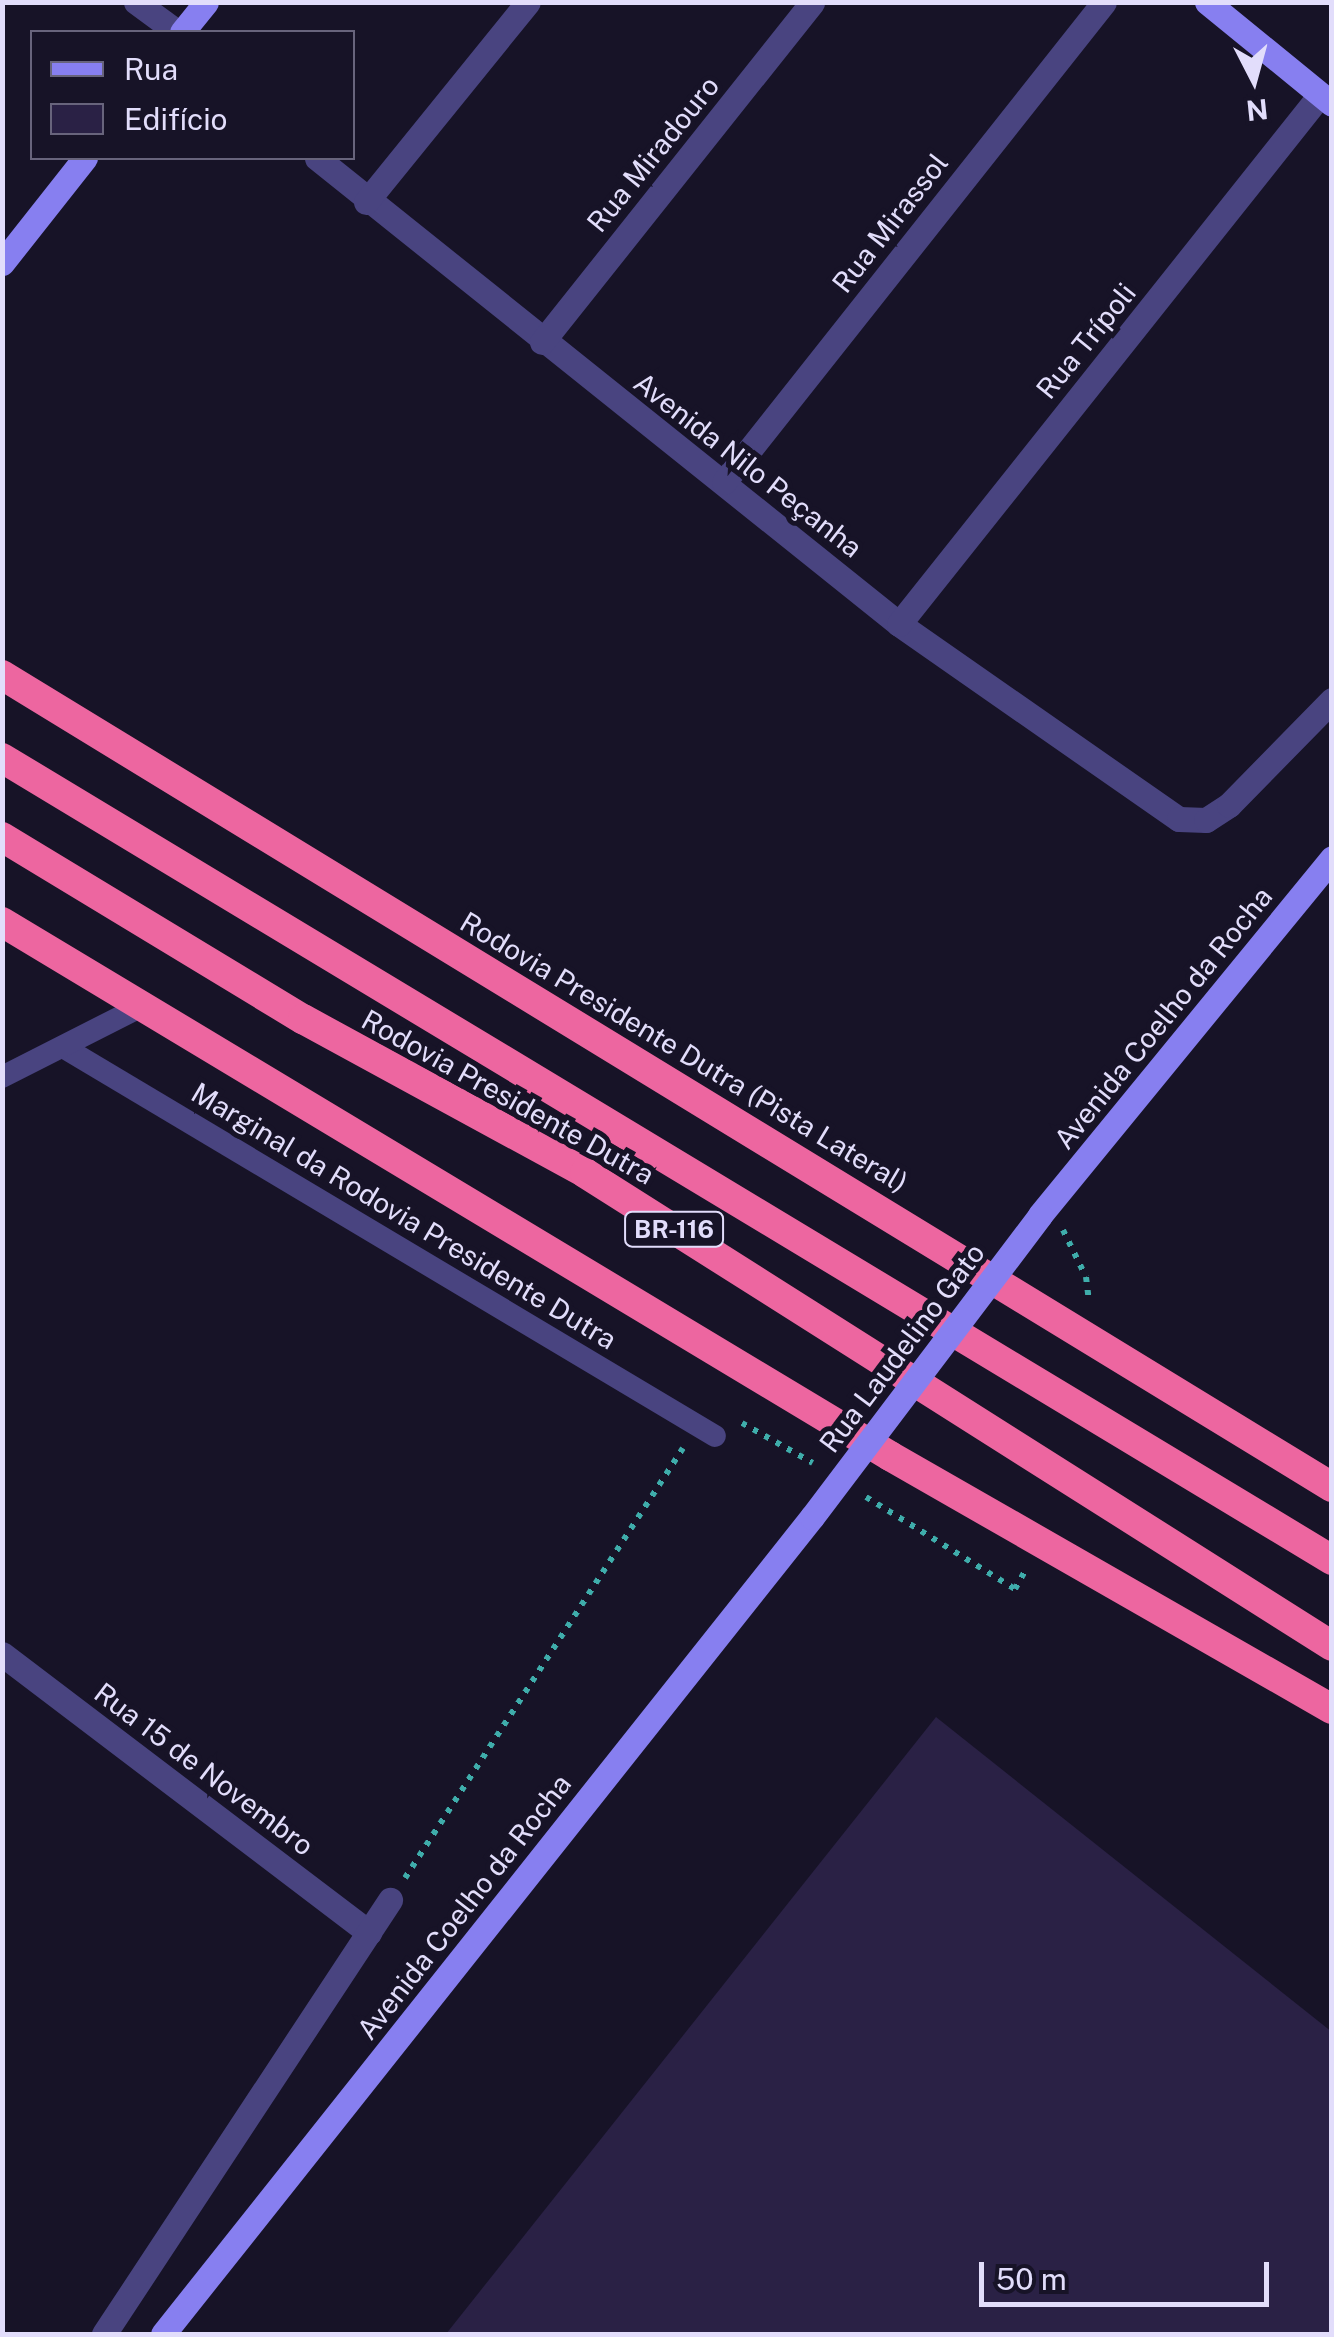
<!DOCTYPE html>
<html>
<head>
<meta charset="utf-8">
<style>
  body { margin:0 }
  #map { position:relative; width:1334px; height:2337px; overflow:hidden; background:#171327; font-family:"Public Sans",sans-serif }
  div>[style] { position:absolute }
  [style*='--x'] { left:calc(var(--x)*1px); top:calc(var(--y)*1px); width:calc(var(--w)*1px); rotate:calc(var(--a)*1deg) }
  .building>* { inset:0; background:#2a2145 }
  .path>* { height:6px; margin-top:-3px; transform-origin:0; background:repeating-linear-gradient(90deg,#3fadab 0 5px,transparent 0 13px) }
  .lane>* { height:22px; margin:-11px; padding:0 11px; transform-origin:11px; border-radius:11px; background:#494480 }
  .street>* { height:25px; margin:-12.5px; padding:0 12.5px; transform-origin:12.5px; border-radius:12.5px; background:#494480 }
  .secondary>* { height:25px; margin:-12.5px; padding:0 12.5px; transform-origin:12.5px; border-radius:12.5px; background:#877ff0 }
  .highway>* { height:30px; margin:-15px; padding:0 15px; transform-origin:15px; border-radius:15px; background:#ed66a0 }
  .secondary-bridge>* { height:25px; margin:-12.5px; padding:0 12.5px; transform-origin:12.5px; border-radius:12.5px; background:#877ff0 }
  span { translate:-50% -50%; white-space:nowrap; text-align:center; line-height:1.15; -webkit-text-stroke:10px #171327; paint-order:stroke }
  .shield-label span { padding:2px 8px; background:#171327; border:2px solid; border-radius:8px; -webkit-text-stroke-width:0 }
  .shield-label { font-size:25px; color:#e2ddfb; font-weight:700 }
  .street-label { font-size:28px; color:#e2ddfb }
  .frame { position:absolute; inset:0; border:5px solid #e2ddfb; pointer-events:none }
  .legend { position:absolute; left:30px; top:30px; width:325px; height:130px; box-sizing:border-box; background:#171327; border:2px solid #68647c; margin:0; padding:12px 18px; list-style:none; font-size:30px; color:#e2ddfb }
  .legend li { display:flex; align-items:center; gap:20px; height:50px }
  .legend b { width:50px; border:2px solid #68647c }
  .north { position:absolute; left:1204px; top:30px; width:100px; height:100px; -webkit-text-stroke:8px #171327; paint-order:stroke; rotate:174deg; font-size:28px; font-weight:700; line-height:40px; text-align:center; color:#e2ddfb }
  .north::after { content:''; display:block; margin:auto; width:35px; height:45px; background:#e2ddfb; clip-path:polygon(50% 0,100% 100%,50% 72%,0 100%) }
  .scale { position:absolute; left:979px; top:2262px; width:290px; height:45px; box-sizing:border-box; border:5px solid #e2ddfb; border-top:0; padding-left:12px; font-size:30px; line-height:35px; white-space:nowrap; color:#e2ddfb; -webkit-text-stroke:8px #171327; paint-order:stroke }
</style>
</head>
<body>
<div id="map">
  <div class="building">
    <i style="clip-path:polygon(936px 1717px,1332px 2032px,1332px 2334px,446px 2334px)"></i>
  </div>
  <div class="path">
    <i style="--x:1063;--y:1230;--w:52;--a:63.9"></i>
    <i style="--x:1086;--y:1277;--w:25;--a:83"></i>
    <i style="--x:742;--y:1423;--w:81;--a:29.4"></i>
    <i style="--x:866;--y:1497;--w:175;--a:31.7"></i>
    <i style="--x:1015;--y:1589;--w:23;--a:-61"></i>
    <i style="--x:405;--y:1878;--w:512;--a:-57.12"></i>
  </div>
  <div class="lane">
    <i style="--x:63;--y:1047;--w:759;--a:30.82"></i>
    <i style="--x:2;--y:1077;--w:157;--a:-26.9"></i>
  </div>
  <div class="street">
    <i style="--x:136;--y:2;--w:51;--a:36.2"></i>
    <i style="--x:317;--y:158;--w:746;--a:38.68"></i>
    <i style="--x:899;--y:624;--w:341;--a:34.9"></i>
    <i style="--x:1179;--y:819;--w:27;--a:2"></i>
    <i style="--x:1206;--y:820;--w:27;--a:-33"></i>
    <i style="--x:1229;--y:805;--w:147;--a:-45.6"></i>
    <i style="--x:366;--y:202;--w:257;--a:-51"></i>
    <i style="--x:542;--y:342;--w:434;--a:-51.5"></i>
    <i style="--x:724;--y:482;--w:612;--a:-51.63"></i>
    <i style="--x:899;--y:624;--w:676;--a:-51.49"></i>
    <i style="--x:2;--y:1654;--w:461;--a:37.2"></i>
    <i style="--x:104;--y:2334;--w:520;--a:-56.62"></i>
  </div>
  <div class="secondary">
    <i style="--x:1207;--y:2;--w:161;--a:39.2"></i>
    <i style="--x:182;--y:32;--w:38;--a:-51"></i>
    <i style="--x:2;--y:263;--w:134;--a:-51.7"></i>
    <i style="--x:1040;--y:1215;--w:461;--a:-50.7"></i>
    <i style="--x:163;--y:2334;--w:1043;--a:-51.54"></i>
  </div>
  <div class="highway">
    <i style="--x:2;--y:675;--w:1558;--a:31.41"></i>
    <i style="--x:2;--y:758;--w:1553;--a:31.09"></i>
    <i style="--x:2;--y:837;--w:352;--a:31.2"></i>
    <i style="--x:303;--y:1019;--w:321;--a:28.6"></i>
    <i style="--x:585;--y:1173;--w:884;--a:32.34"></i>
    <i style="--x:2;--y:922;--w:1036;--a:31.02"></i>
    <i style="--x:890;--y:1456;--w:509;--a:29.79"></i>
  </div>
  <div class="secondary-bridge">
    <i style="--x:812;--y:1517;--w:378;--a:-52.9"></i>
  </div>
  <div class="shield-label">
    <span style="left:674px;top:1229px">BR-116</span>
  </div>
  <div class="street-label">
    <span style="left:653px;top:154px;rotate:-51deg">Rua Miradouro</span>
    <span style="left:890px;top:223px;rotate:-52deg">Rua Mirassol</span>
    <span style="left:1086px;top:341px;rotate:-51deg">Rua Trípoli</span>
    <span style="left:748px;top:465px;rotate:38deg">Avenida Nilo Peçanha</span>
    <span style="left:1163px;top:1018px;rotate:-51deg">Avenida Coelho da Rocha</span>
    <span style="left:684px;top:1052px;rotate:31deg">Rodovia Presidente Dutra (Pista Lateral)</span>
    <span style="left:508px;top:1097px;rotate:29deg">Rodovia Presidente Dutra</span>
    <span style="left:404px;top:1216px;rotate:31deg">Marginal da Rodovia Presidente Dutra</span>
    <span style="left:902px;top:1348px;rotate:-53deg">Rua Laudelino Gato</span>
    <span style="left:204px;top:1769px;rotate:37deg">Rua 15 de Novembro</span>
    <span style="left:464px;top:1907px;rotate:-52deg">Avenida Coelho da Rocha</span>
  </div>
  <div class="frame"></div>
  <ul class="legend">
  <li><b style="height:12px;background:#877ff0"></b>Rua</li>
  <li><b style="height:28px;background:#2a2145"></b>Edifício</li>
  </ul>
  <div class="north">N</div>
  <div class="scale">50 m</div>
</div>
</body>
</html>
